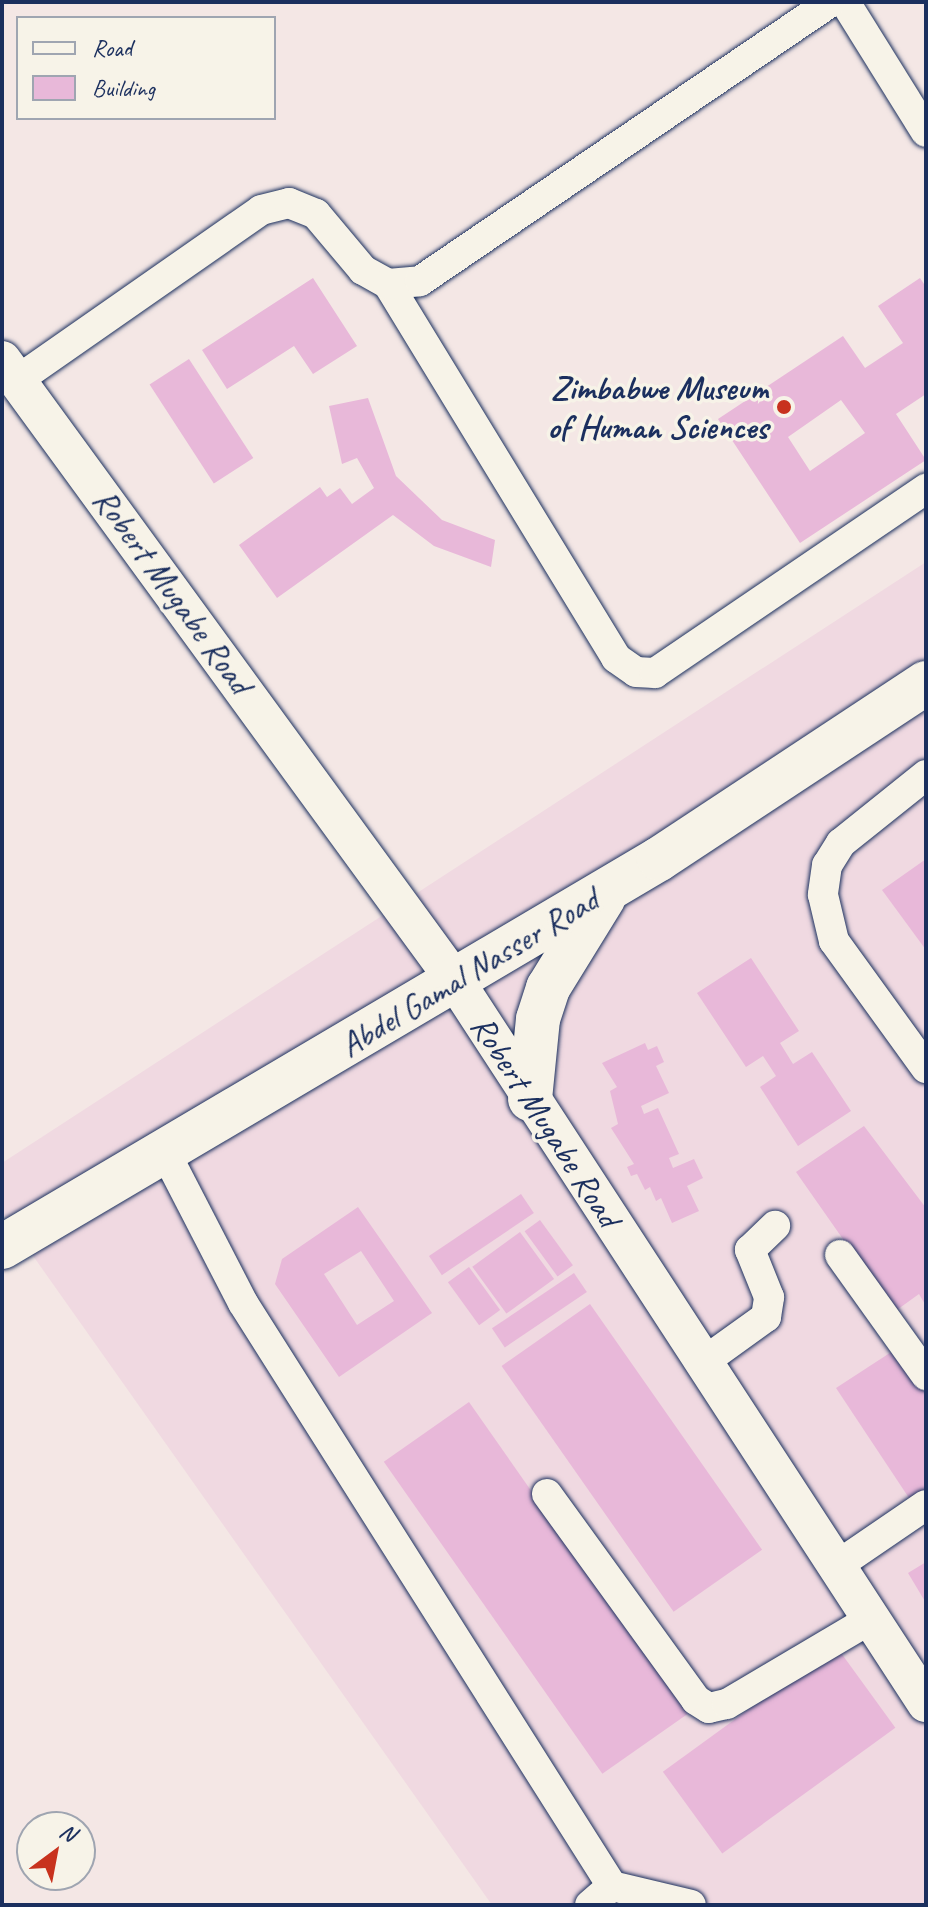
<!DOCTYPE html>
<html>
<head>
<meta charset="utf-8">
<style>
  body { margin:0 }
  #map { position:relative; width:928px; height:1907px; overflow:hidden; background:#f4e7e5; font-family:Caveat,sans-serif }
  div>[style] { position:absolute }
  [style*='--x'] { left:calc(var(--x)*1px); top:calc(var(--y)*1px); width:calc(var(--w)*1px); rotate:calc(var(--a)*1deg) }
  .built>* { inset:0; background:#f0d9e1 }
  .building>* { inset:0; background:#e8b8d9; transform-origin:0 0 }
  .roads { filter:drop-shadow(0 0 2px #1b2f5e) drop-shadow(0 0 2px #1b2f5e) }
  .minor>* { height:30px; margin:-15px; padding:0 15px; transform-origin:15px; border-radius:15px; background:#f7f3e8 }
  .major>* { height:38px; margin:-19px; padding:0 19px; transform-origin:19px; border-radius:19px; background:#f7f3e8 }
  .highway>* { height:44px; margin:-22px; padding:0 22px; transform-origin:22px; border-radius:22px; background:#f7f3e8 }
  .dots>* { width:22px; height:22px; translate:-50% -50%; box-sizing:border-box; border:4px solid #f7f3e8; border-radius:50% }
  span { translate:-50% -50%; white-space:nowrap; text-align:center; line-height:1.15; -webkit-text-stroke:7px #f7f3e8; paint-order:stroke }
  .poi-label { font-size:34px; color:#1b2f5e; font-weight:700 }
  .right { translate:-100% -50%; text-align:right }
  .street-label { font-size:34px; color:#1b2f5e }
  .frame { position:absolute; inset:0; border:4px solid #1b2f5e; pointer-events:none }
  .legend { position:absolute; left:16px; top:16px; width:260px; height:104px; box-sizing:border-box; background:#f7f3e8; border:2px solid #9fa5b1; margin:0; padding:10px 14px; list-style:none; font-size:24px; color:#1b2f5e }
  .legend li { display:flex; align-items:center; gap:16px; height:40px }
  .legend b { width:40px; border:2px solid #9fa5b1 }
  .north { position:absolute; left:16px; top:1811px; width:80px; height:80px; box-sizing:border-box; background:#f7f3e8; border:2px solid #9fa5b1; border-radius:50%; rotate:32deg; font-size:22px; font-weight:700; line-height:32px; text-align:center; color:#1b2f5e }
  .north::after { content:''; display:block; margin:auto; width:28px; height:36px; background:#c8321e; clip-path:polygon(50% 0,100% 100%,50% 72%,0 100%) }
</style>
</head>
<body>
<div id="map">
  <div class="built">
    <i style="clip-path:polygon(926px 562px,926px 1905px,492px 1905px,2px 1212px,2px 1163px)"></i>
  </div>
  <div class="building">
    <i style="clip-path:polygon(313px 278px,357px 346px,313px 374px,294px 346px,227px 389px,202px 350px)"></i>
    <i style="clip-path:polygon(evenodd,920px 278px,926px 287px,926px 394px,896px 414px,926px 460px,800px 543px,718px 419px,843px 336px,865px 368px,903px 343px,878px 306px,920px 278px,841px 400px,865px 433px,810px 471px,788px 437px,841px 400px)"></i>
    <i style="left:189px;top:359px;width:118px;height:47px;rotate:57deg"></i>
    <i style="clip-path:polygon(368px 398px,396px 476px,442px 520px,495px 540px,491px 567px,434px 546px,393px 515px,277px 598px,239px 545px,320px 487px,327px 497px,340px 488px,352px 504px,374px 488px,357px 458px,342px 464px,329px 406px)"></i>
    <i style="clip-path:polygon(926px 859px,926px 950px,882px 890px)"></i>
    <i style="clip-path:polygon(751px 958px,799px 1031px,780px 1043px,793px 1064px,812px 1052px,851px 1111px,798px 1146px,760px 1087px,776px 1076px,763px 1056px,746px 1067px,697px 993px)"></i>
    <i style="clip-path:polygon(645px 1043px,648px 1050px,657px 1046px,664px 1062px,656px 1066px,669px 1093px,641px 1106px,644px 1114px,658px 1108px,679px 1154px,669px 1158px,673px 1168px,694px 1159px,703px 1178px,687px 1186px,699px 1211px,672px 1223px,661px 1198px,656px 1201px,650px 1187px,645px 1190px,637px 1174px,631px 1176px,627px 1167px,634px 1164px,611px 1128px,618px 1124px,610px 1091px,617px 1087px,602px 1063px)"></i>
    <i style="clip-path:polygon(864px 1126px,926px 1208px,926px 1306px,919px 1294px,894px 1312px,796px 1172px)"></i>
    <i style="left:521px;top:1194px;width:23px;height:111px;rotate:56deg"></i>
    <i style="clip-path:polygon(evenodd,358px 1207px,432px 1313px,339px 1377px,275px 1284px,282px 1259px,358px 1207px,361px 1251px,394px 1301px,357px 1325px,324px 1274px,361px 1251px)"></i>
    <i style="left:540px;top:1220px;width:56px;height:19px;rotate:54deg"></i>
    <i style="left:520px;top:1232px;width:58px;height:59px;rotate:54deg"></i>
    <i style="left:469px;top:1267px;width:53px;height:26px;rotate:54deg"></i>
    <i style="left:574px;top:1273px;width:23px;height:99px;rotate:56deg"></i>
    <i style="left:590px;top:1304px;width:300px;height:108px;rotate:55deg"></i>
    <i style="clip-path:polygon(899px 1347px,926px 1388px,926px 1491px,911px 1501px,836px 1388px)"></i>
    <i style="left:469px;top:1402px;width:381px;height:104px;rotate:55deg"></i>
    <i style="clip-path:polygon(926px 1562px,926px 1603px,908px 1573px)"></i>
    <i style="left:836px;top:1646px;width:101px;height:214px;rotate:54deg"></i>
  </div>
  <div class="roads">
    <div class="minor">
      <i style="--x:845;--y:2;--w:153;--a:58.1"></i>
      <i style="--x:388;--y:284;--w:438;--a:58.6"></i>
      <i style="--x:616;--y:658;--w:24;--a:35"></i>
      <i style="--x:636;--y:672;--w:19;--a:3"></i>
      <i style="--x:655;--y:673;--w:328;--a:-34.2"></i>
      <i style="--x:19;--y:379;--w:295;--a:-34.9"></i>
      <i style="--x:261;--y:210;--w:29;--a:-14"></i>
      <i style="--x:289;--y:203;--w:29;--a:22"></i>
      <i style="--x:316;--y:214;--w:73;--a:50"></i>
      <i style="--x:363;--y:270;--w:29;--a:29"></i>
      <i style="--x:388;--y:284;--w:32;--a:-5"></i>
      <i style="--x:420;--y:281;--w:496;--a:-34.2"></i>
      <i style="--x:926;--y:775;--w:109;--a:141.3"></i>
      <i style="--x:841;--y:843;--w:26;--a:122"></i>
      <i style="--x:827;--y:865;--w:30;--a:98"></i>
      <i style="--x:823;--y:895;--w:47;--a:76.6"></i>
      <i style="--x:834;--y:941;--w:157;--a:54.1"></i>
      <i style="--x:164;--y:1150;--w:172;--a:62.7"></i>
      <i style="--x:243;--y:1303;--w:690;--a:57.67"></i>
      <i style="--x:840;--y:1255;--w:148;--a:54.4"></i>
      <i style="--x:702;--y:1363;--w:79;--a:-35.7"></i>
      <i style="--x:766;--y:1317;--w:20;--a:-81"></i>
      <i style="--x:769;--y:1297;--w:51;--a:-112"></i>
      <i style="--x:750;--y:1250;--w:35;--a:-44"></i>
      <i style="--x:547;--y:1494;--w:254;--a:54.1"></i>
      <i style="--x:696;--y:1700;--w:15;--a:32"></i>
      <i style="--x:709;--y:1708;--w:18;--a:-13"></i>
      <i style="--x:727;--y:1704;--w:165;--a:-30.6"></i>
      <i style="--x:835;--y:1567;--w:110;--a:-34.3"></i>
      <i style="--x:590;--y:1905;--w:29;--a:-41"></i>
      <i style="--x:612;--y:1886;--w:81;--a:13.5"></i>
    </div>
    <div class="major">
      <i style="--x:2;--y:360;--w:770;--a:53.87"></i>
      <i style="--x:456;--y:982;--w:861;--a:56.9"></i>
    </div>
    <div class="highway">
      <i style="--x:530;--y:1099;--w:80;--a:-84.3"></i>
      <i style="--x:538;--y:1019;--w:33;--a:-72"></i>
      <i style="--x:548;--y:988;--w:107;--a:-58.4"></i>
      <i style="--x:2;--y:1247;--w:763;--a:-30.56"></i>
      <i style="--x:659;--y:859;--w:320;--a:-33.4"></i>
    </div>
  </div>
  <div class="dots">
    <i style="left:784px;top:407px;background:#c8321e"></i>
  </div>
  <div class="poi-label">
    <span class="right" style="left:768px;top:407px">Zimbabwe Museum<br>of Human Sciences</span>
  </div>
  <div class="street-label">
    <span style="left:173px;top:591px;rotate:54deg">Robert Mugabe Road</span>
    <span style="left:469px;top:972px;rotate:-31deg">Abdel Gamal Nasser Road</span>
    <span style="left:546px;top:1121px;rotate:57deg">Robert Mugabe Road</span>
  </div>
  <div class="frame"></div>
  <ul class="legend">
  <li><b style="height:10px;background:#f7f3e8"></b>Road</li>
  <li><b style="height:22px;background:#e8b8d9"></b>Building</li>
  </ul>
  <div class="north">N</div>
</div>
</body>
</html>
